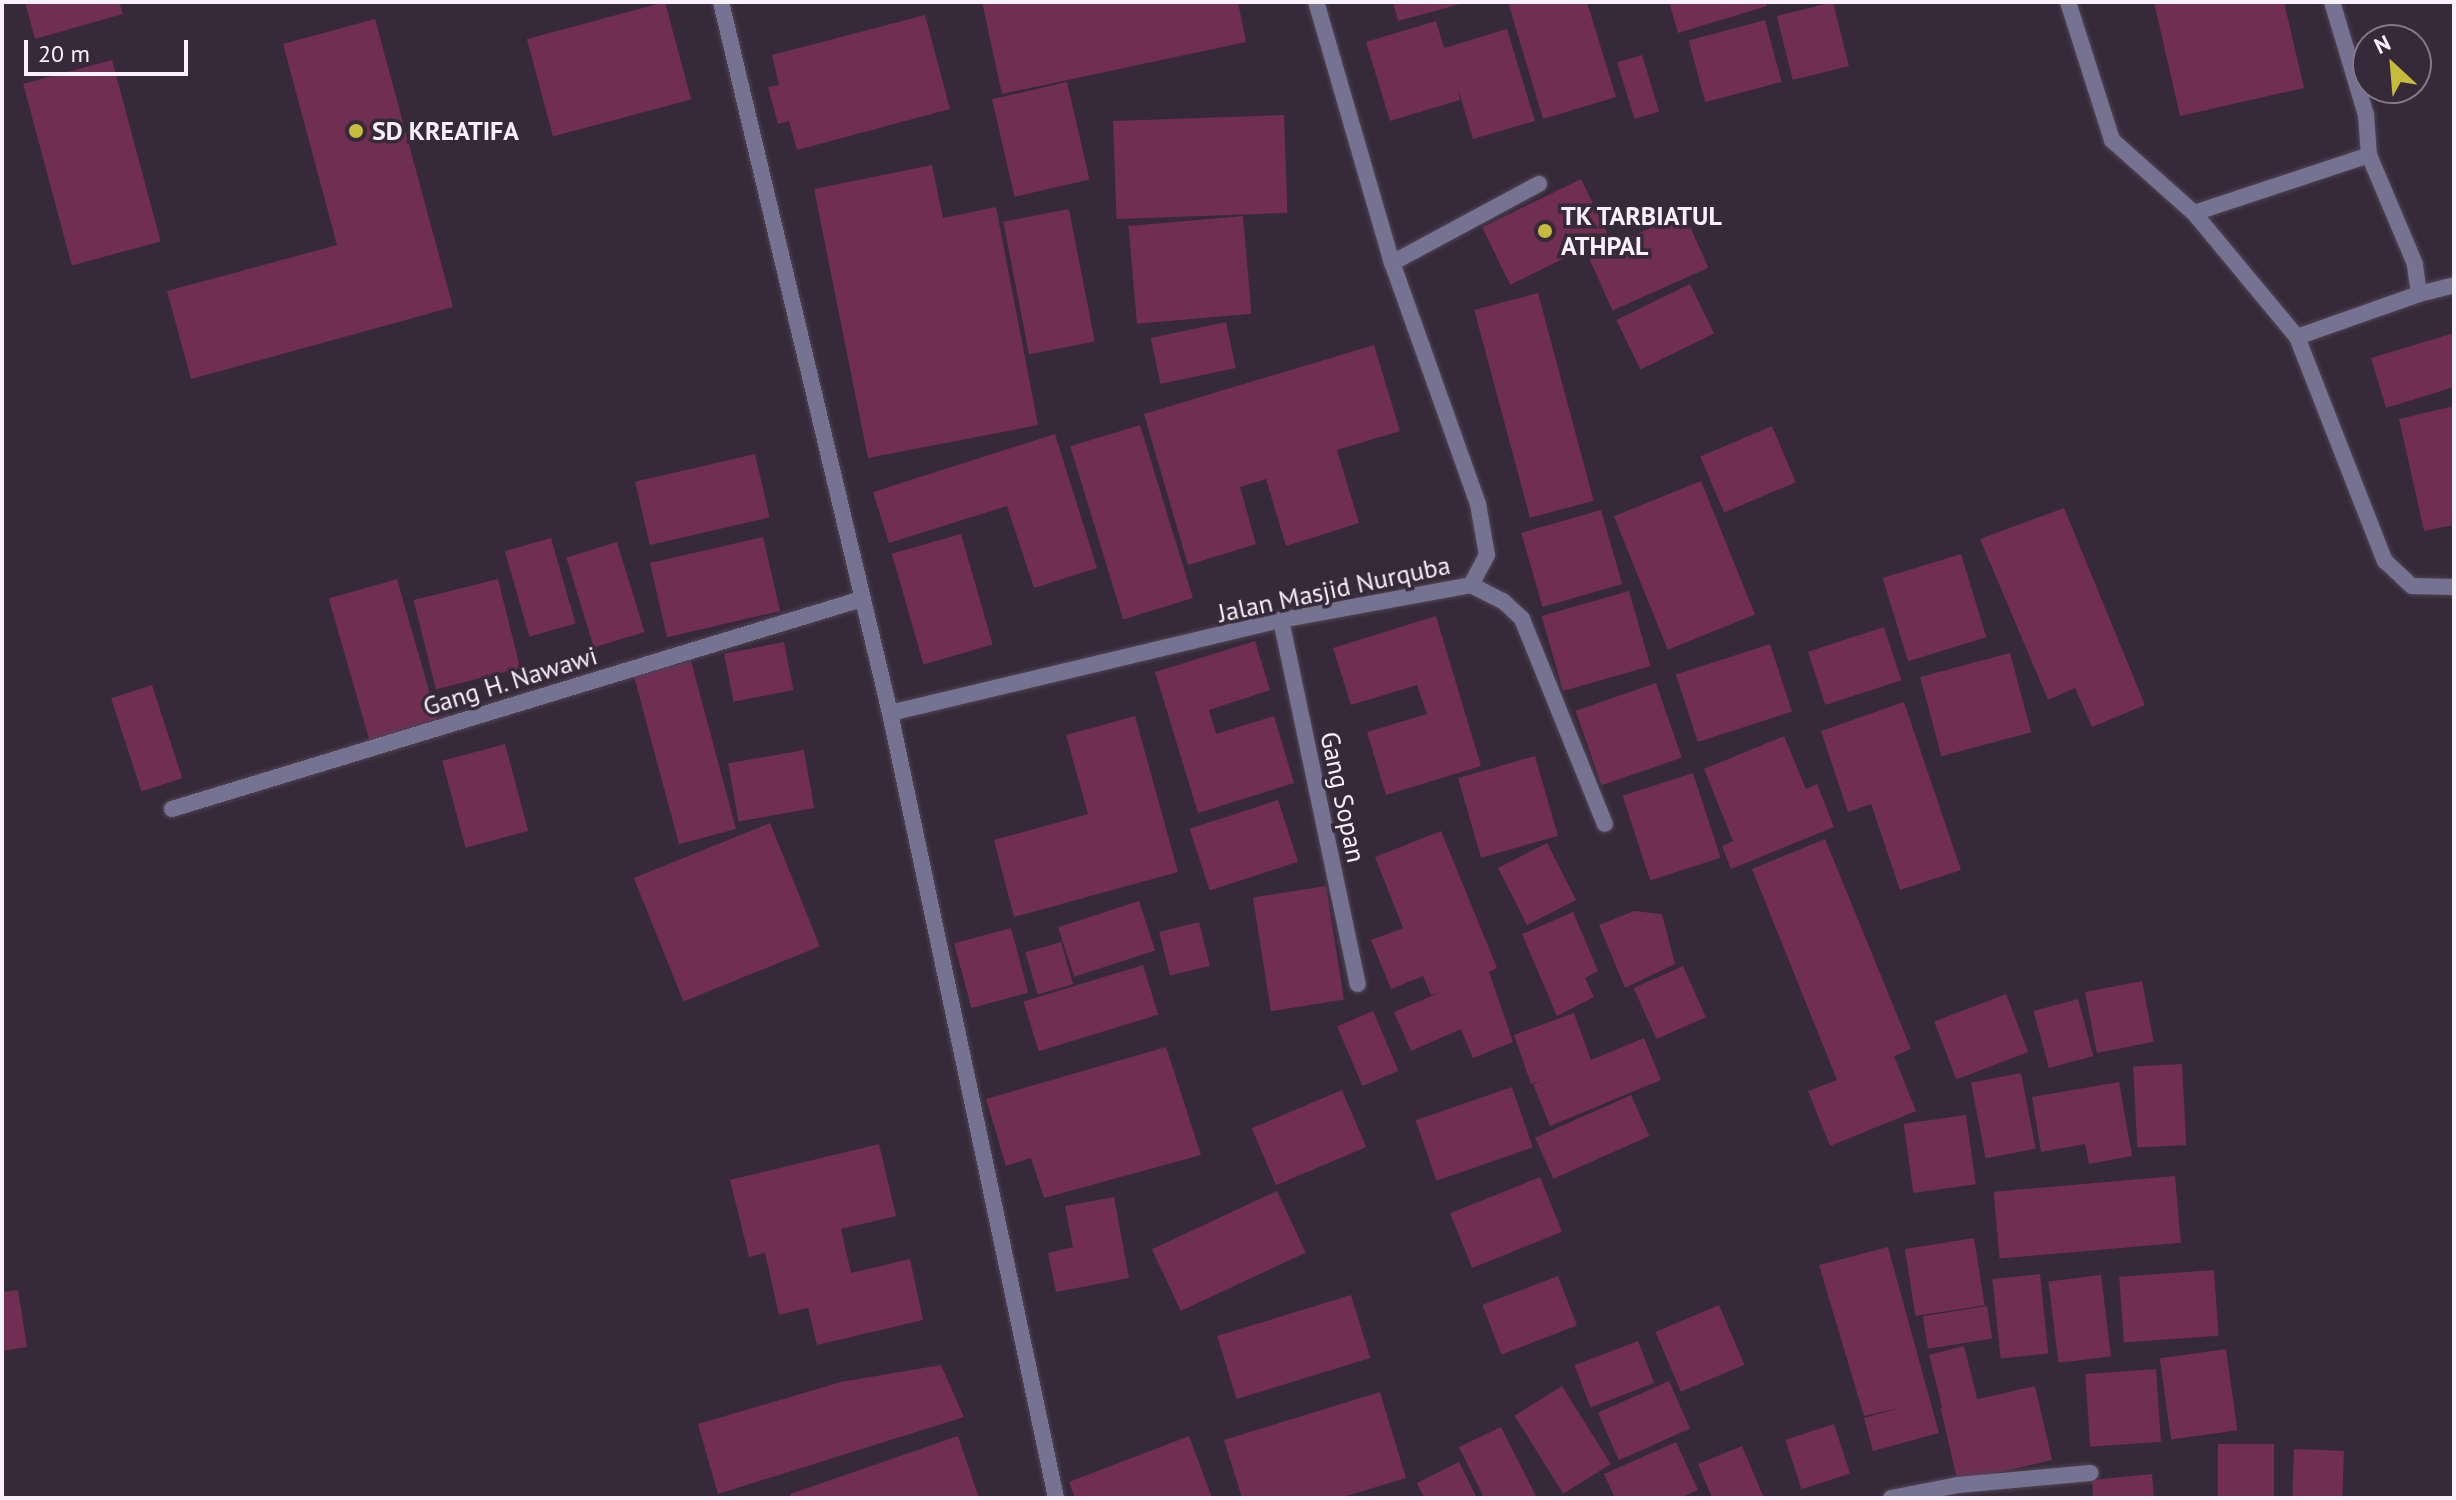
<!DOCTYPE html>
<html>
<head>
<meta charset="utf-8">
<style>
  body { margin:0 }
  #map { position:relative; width:2456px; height:1500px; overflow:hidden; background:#362939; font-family:"PT Sans",sans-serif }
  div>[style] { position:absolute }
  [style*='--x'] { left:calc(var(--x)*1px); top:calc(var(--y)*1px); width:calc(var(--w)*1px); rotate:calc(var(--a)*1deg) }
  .building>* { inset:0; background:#702e53; transform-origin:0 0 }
  .roads { filter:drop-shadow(0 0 2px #514554) drop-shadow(0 0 2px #514554) }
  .minor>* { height:16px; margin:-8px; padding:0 8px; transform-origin:8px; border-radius:8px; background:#767392 }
  .dots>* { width:22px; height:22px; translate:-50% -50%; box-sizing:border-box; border:4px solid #362939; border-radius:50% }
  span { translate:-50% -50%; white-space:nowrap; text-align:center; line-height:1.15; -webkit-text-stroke:7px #362939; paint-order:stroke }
  .poi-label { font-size:26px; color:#f8f0fa; font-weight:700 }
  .left { translate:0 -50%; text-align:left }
  .street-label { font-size:26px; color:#f8f0fa }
  .frame { position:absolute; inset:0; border:4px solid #f8f0fa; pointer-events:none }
  .north { position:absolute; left:2352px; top:24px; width:80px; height:80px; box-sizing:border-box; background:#362939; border:2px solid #847986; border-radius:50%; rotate:334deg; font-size:22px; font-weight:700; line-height:32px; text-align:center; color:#f8f0fa }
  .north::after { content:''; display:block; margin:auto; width:28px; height:36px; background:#c6bb3c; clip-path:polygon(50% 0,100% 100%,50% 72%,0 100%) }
  .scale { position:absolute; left:24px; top:40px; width:164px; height:36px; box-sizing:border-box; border:4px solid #f8f0fa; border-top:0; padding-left:10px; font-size:24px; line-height:28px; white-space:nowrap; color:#f8f0fa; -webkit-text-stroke:6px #362939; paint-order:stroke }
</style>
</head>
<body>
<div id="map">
  <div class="building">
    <i style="clip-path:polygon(25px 2px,119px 2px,123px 14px,35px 39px)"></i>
    <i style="left:665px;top:2px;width:101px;height:143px;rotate:75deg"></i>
    <i style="clip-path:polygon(982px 2px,1238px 2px,1246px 42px,1002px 94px)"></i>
    <i style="clip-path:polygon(1393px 2px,1463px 2px,1464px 3px,1398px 21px)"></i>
    <i style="clip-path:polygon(1508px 2px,1587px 2px,1616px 97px,1543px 119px)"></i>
    <i style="clip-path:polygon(1669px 2px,1765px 2px,1767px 6px,1678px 33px)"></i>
    <i style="left:1833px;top:2px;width:66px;height:58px;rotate:76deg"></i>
    <i style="clip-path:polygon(2154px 2px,2284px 2px,2304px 88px,2180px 116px)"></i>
    <i style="clip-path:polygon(925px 15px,950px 109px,797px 150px,789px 121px,778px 124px,768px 87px,779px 85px,772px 55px)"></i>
    <i style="clip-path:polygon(375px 19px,453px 307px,191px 379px,167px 291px,337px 245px,283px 44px)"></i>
    <i style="left:1765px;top:20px;width:64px;height:79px;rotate:75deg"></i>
    <i style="clip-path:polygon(1436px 21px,1444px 48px,1507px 29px,1535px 121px,1473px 139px,1458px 89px,1460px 100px,1390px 121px,1366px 42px)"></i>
    <i style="left:1642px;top:55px;width:59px;height:26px;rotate:73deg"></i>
    <i style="left:112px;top:60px;width:188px;height:92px;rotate:75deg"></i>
    <i style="left:1067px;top:82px;width:100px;height:77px;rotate:77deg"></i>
    <i style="left:1284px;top:115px;width:98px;height:171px;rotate:88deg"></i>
    <i style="clip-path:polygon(932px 165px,943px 218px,996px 207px,1038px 425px,868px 458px,814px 189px)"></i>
    <i style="left:1581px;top:179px;width:64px;height:110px;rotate:64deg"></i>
    <i style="left:1069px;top:209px;width:135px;height:67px;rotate:79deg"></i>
    <i style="left:1684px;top:213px;width:60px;height:105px;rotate:66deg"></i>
    <i style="left:1243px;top:216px;width:98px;height:115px;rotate:85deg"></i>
    <i style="left:1690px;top:284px;width:55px;height:82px;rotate:64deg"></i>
    <i style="left:1538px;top:293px;width:215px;height:66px;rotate:75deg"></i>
    <i style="left:1226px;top:322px;width:47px;height:77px;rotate:78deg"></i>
    <i style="clip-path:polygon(2454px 333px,2454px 387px,2386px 408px,2371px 358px)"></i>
    <i style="clip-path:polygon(1374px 345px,1400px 431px,1337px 450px,1359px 523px,1286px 546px,1266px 479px,1240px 487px,1256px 544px,1188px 565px,1144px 414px)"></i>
    <i style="clip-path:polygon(2454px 406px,2454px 525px,2424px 531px,2399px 419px)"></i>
    <i style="left:1140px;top:425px;width:181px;height:73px;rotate:73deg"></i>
    <i style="left:1772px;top:426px;width:61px;height:78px;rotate:67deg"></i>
    <i style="clip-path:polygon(1055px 434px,1097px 568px,1034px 588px,1007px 506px,889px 543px,873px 492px)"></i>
    <i style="left:755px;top:454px;width:65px;height:123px;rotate:77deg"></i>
    <i style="left:1701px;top:481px;width:144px;height:94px;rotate:68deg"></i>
    <i style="clip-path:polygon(2064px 508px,2145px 705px,2092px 727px,2075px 688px,2048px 700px,1980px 539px)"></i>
    <i style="left:1601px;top:510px;width:77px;height:83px;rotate:74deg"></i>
    <i style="left:961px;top:534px;width:115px;height:72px;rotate:74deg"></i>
    <i style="left:763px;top:537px;width:76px;height:116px;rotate:77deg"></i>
    <i style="left:551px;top:538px;width:89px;height:48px;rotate:74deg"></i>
    <i style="left:617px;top:542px;width:94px;height:53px;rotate:73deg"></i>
    <i style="left:1961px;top:554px;width:87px;height:82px;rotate:73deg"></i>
    <i style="left:397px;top:579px;width:147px;height:71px;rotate:74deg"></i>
    <i style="left:498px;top:579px;width:92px;height:87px;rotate:76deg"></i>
    <i style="left:1629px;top:591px;width:78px;height:91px;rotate:74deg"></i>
    <i style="clip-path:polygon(1436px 616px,1481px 766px,1386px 795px,1367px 732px,1427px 714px,1417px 685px,1351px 705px,1333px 648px)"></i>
    <i style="left:1884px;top:627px;width:56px;height:80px;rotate:72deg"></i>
    <i style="clip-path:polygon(1255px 641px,1270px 690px,1209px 710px,1216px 734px,1274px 716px,1294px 783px,1198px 813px,1155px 672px)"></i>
    <i style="left:784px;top:642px;width:49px;height:61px;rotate:79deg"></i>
    <i style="left:1770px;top:644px;width:71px;height:99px;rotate:72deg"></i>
    <i style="left:2010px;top:653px;width:82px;height:93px;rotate:75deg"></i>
    <i style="left:691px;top:661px;width:174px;height:59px;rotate:75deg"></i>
    <i style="left:1656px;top:683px;width:79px;height:85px;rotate:71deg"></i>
    <i style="left:152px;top:685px;width:98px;height:43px;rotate:72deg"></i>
    <i style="clip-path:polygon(1904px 702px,1961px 870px,1900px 890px,1871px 804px,1848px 812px,1821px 731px)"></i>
    <i style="clip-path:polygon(1135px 716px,1178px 872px,1014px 917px,994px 840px,1088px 814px,1066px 735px)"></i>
    <i style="clip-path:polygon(1784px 736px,1806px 789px,1817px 784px,1834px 827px,1731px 869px,1722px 846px,1733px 841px,1704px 769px)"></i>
    <i style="left:505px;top:744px;width:90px;height:65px;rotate:75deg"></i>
    <i style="left:804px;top:750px;width:59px;height:77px;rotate:80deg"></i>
    <i style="left:1535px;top:756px;width:83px;height:80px;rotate:74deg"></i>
    <i style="left:1693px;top:773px;width:89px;height:74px;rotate:72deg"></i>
    <i style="left:1278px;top:800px;width:65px;height:93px;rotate:72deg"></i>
    <i style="left:770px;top:823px;width:133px;height:147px;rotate:68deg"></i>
    <i style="clip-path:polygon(1441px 831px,1497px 968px,1489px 972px,1513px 1042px,1473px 1058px,1461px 1029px,1411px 1051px,1394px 1012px,1441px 992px,1431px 995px,1423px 976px,1391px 989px,1371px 940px,1403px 928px,1375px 857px)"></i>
    <i style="clip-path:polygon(1825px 839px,1911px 1049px,1894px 1056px,1916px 1111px,1830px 1146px,1808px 1091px,1837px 1080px,1752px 869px)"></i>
    <i style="left:1547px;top:843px;width:64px;height:55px;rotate:63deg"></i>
    <i style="left:1326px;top:886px;width:115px;height:74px;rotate:81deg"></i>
    <i style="left:1139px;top:901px;width:52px;height:85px;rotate:72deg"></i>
    <i style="clip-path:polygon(1634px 911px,1662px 914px,1675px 964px,1625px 988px,1599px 925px)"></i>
    <i style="clip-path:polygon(1573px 912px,1598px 971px,1585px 978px,1594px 997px,1557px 1016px,1522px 934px)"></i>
    <i style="left:1199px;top:922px;width:45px;height:41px;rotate:76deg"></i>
    <i style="left:1011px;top:928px;width:67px;height:59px;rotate:75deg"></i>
    <i style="left:1061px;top:942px;width:44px;height:37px;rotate:74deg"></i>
    <i style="left:1143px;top:965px;width:52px;height:125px;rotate:73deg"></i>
    <i style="left:1683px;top:966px;width:56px;height:54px;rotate:66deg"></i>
    <i style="left:2142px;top:981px;width:62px;height:58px;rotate:79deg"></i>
    <i style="left:2006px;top:994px;width:62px;height:77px;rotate:69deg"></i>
    <i style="left:2078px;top:999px;width:59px;height:46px;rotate:75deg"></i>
    <i style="left:1373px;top:1011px;width:65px;height:39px;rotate:67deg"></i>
    <i style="clip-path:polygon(1574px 1013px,1591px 1060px,1644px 1038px,1661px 1080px,1550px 1126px,1533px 1084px,1548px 1078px,1531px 1084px,1514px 1035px)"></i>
    <i style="clip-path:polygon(1166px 1047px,1201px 1155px,1044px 1198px,1031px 1158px,1006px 1166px,986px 1099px)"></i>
    <i style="left:2182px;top:1064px;width:81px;height:49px;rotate:87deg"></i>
    <i style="left:2021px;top:1073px;width:77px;height:51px;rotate:79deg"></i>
    <i style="clip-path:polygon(2119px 1082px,2132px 1156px,2089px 1164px,2085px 1144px,2041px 1152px,2032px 1097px)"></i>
    <i style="left:1512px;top:1087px;width:64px;height:102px;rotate:71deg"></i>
    <i style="left:1342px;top:1090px;width:62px;height:98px;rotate:67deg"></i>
    <i style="left:1631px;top:1095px;width:45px;height:105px;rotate:66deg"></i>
    <i style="left:1966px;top:1115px;width:70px;height:63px;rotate:82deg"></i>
    <i style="clip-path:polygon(879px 1144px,896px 1216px,841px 1229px,851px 1273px,910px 1259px,923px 1320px,817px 1345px,808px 1308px,779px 1315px,765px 1253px,749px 1257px,730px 1180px)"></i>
    <i style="left:2175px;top:1176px;width:67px;height:182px;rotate:85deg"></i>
    <i style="left:1540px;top:1177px;width:59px;height:97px;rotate:68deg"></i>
    <i style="left:1277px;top:1191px;width:68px;height:138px;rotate:65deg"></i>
    <i style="clip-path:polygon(1114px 1197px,1129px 1278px,1056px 1292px,1048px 1253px,1073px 1247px,1065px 1206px)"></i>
    <i style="left:1974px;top:1238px;width:68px;height:70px;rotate:81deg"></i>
    <i style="clip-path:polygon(1888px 1247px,1939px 1433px,1873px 1451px,1864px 1418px,1902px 1407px,1864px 1416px,1819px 1265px)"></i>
    <i style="left:2214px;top:1270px;width:66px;height:95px;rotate:86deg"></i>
    <i style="left:2040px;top:1274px;width:80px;height:48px;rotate:84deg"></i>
    <i style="left:2101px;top:1275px;width:82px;height:53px;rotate:83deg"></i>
    <i style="left:1558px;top:1276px;width:53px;height:81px;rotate:69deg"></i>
    <i style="clip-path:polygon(18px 1290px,27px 1347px,2px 1351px,2px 1292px)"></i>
    <i style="left:1351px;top:1295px;width:66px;height:140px;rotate:73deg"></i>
    <i style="left:1719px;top:1305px;width:65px;height:69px;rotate:67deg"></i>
    <i style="left:1987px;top:1306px;width:33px;height:65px;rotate:81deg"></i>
    <i style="left:1638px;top:1341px;width:45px;height:68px;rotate:69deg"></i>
    <i style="left:1964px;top:1346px;width:55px;height:36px;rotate:76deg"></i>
    <i style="left:2226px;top:1349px;width:82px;height:67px;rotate:82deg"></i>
    <i style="clip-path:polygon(941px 1365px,964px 1417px,718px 1494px,698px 1424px,841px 1382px)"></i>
    <i style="left:2156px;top:1369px;width:73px;height:71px;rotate:86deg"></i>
    <i style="left:1669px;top:1381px;width:52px;height:78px;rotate:66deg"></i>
    <i style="left:1562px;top:1386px;width:92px;height:56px;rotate:58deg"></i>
    <i style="left:2035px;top:1386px;width:76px;height:97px;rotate:77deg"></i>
    <i style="clip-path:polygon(1380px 1392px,1406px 1478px,1340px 1498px,1242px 1498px,1224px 1440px)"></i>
    <i style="left:1834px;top:1424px;width:52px;height:51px;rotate:72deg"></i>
    <i style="clip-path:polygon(1501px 1427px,1537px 1498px,1484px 1498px,1459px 1447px)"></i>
    <i style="clip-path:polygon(958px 1436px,979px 1498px,792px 1498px,790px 1494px)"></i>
    <i style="clip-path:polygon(1189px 1436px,1212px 1498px,1075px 1498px,1069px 1482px)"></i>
    <i style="clip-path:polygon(1676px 1442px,1698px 1490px,1680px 1498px,1615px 1498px,1604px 1474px)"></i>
    <i style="left:2274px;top:1444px;width:54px;height:56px;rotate:90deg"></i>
    <i style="clip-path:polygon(1742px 1446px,1764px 1498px,1712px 1498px,1698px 1464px)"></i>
    <i style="left:2294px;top:1449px;width:50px;height:49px;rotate:2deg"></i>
    <i style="clip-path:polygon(1459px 1462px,1477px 1498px,1424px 1498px,1417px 1483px)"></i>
    <i style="clip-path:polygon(2152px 1474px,2154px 1498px,2093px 1498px,2092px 1480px)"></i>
  </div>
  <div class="roads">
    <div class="minor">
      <i style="--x:721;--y:2;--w:731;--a:76.63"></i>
      <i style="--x:890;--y:713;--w:802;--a:78.06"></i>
      <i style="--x:2068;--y:2;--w:145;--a:72.3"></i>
      <i style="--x:2112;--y:140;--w:110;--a:41.7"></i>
      <i style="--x:2194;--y:213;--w:161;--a:50.3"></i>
      <i style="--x:2297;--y:337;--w:241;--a:68.6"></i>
      <i style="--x:2385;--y:561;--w:37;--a:43"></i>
      <i style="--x:2412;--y:586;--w:42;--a:1.4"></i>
      <i style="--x:2194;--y:213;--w:184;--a:-18.3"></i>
      <i style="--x:2369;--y:155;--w:40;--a:-94.3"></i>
      <i style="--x:2366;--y:115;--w:118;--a:-106.7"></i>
      <i style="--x:1392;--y:263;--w:167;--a:-28.3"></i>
      <i style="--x:2419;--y:294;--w:36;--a:-14"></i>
      <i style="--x:2297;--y:337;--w:129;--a:-19.4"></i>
      <i style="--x:2419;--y:294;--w:30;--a:-98"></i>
      <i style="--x:2415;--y:264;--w:118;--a:-112.9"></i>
      <i style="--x:1471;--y:585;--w:36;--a:27"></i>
      <i style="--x:1503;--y:601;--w:26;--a:43"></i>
      <i style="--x:1522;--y:619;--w:221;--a:68"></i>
      <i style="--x:1281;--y:620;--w:372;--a:78.1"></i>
      <i style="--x:890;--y:713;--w:402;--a:-13.4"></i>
      <i style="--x:1281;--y:620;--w:193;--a:-10.4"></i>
      <i style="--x:1471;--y:585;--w:34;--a:-62"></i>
      <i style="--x:1487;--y:555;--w:52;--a:-100"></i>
      <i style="--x:1478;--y:504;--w:256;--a:-109.6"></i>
      <i style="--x:1392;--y:263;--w:272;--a:-106.2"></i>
      <i style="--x:172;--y:809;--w:721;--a:-16.93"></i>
      <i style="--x:1891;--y:1498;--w:68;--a:-11"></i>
      <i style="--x:1958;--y:1485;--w:133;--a:-5.2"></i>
    </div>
  </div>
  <div class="dots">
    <i style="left:356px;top:131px;background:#c6bb3c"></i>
    <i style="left:1545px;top:231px;background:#c6bb3c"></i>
  </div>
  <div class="poi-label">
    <span class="left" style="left:372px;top:131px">SD KREATIFA</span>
    <span class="left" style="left:1561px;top:231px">TK TARBIATUL<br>ATHPAL</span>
  </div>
  <div class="street-label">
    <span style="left:1334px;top:589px;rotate:-12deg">Jalan Masjid Nurquba</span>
    <span style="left:510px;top:681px;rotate:-17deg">Gang H. Nawawi</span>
    <span style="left:1343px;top:797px;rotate:78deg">Gang Sopan</span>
  </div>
  <div class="frame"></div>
  <div class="north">N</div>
  <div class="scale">20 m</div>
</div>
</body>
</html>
